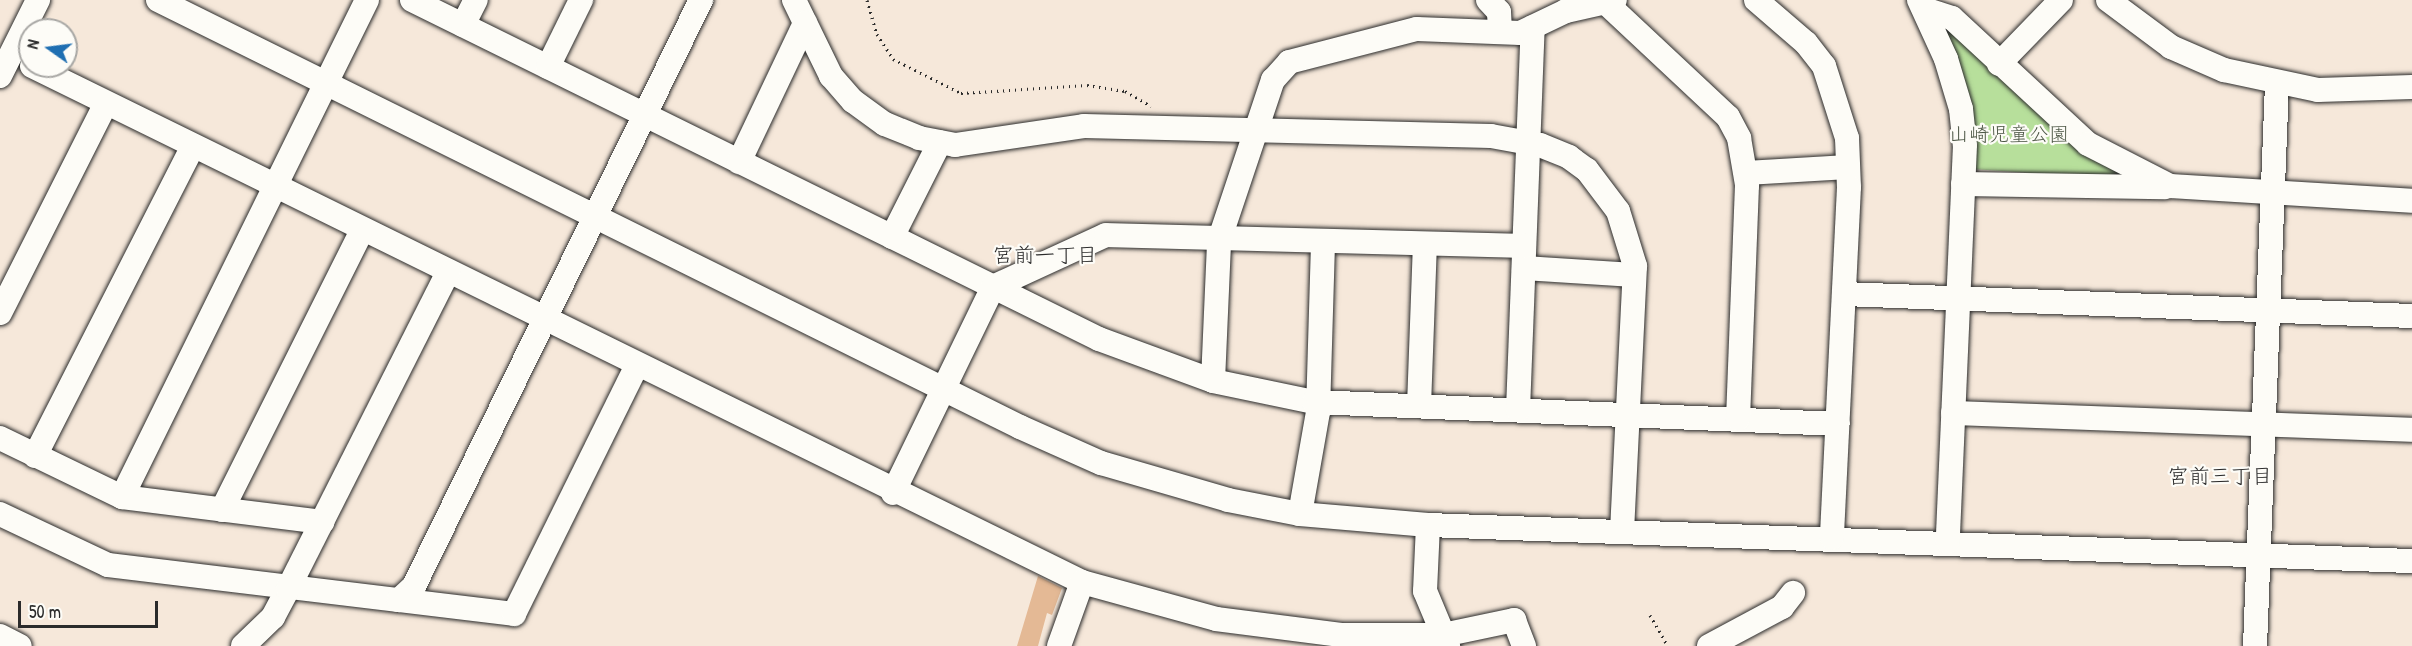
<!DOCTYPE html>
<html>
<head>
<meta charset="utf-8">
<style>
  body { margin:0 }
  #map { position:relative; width:2412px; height:646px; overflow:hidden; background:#f6e8da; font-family:"Patrick Hand","Klee One",sans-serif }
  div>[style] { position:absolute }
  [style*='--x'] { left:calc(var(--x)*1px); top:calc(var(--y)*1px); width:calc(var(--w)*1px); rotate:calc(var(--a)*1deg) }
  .green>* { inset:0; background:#b7df9b }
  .building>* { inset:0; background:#e4b995 }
  .path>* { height:3px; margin-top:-1.5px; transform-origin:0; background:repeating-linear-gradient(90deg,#2b2b2b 0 1.5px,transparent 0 6px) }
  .roads { filter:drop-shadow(0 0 2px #2b2b2b) drop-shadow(0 0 2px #2b2b2b) }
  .minor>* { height:24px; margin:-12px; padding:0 12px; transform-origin:12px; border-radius:12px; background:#fdfcf7 }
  span { translate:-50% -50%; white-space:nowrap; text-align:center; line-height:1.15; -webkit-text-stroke:4.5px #fdfcf7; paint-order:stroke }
  .park-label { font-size:20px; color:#4e5847 }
  .neighbourhood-label { font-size:21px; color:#2b2b2b }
  .north { position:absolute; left:18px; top:18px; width:60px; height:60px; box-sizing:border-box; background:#fdfcf7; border:2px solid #a9a8a5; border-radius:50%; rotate:284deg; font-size:16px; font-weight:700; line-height:24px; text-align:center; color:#2b2b2b }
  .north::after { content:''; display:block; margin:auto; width:21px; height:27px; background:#1f6fb2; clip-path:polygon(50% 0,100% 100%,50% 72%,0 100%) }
  .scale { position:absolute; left:18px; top:601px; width:140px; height:27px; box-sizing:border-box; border:3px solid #2b2b2b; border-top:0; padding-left:8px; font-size:18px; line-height:21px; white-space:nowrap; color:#2b2b2b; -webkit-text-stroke:4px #fdfcf7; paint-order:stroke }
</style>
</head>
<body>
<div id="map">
  <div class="green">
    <i style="clip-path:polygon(1949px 24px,2120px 169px,2129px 180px,1972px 169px,1965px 84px,1945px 28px)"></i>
  </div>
  <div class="building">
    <i style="clip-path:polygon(1038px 576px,1062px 588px,1052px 615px,1047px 613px,1038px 646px,1017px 646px)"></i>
  </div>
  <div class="path">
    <i style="--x:867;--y:0;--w:35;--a:74"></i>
    <i style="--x:877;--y:34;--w:30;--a:57"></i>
    <i style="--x:893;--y:59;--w:76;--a:26.6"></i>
    <i style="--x:961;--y:93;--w:126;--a:-3.6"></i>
    <i style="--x:1087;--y:85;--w:38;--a:9"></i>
    <i style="--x:1125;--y:91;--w:30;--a:30"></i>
    <i style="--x:1650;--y:615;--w:36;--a:60"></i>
  </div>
  <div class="roads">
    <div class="minor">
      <i style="--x:158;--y:0;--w:962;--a:26.35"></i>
      <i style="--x:1020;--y:427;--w:89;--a:24"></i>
      <i style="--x:1101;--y:463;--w:132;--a:16.2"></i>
      <i style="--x:1228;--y:500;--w:73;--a:11"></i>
      <i style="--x:1300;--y:514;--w:128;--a:4.9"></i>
      <i style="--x:1428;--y:525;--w:985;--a:2.1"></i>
      <i style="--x:412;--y:0;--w:766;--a:26.26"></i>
      <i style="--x:1099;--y:339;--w:121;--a:20.2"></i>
      <i style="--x:1213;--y:381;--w:103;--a:11.7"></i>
      <i style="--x:1314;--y:402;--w:524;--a:2.4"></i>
      <i style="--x:794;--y:0;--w:85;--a:64"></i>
      <i style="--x:831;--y:76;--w:33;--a:49"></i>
      <i style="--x:853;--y:101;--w:39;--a:36"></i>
      <i style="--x:885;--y:124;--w:37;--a:22"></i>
      <i style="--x:919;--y:138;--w:37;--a:11"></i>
      <i style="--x:955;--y:145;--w:130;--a:-8.4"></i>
      <i style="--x:1084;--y:126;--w:407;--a:1.4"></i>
      <i style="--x:1491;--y:136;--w:50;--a:10.4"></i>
      <i style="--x:1540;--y:145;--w:31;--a:22"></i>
      <i style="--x:1569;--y:157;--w:22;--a:36"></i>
      <i style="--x:1587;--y:170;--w:51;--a:52.9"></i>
      <i style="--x:1618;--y:211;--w:58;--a:72.8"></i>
      <i style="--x:1635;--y:266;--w:264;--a:92.8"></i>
      <i style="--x:1488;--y:0;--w:16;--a:47"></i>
      <i style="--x:1499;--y:12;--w:20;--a:87"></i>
      <i style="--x:1756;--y:0;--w:66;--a:40.7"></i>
      <i style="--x:1806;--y:43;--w:29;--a:52"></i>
      <i style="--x:1824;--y:66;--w:76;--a:72.3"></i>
      <i style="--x:1847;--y:138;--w:49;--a:87.7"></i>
      <i style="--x:1849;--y:187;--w:351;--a:92.8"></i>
      <i style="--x:1919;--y:0;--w:65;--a:65.4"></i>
      <i style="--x:1946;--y:59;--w:52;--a:73.3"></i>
      <i style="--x:1961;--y:109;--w:36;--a:84"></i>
      <i style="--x:1965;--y:145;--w:397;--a:92.5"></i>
      <i style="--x:2108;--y:0;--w:79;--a:36.7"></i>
      <i style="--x:2171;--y:47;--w:58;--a:23.5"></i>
      <i style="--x:2224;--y:70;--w:96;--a:12"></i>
      <i style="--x:2318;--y:90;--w:94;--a:-1.8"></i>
      <i style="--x:1605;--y:2;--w:168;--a:43.1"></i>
      <i style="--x:1728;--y:117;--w:24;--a:62"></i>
      <i style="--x:1739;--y:138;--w:48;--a:80.3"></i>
      <i style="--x:1747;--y:185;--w:234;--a:92.2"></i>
      <i style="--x:1927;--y:10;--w:26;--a:18"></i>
      <i style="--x:1952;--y:18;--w:185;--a:42.8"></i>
      <i style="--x:2088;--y:144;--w:92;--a:27.1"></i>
      <i style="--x:2170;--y:186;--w:242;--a:3.5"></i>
      <i style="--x:463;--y:25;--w:28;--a:-63"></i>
      <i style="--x:1999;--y:64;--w:89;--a:-45.9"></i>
      <i style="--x:32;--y:66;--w:1170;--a:26.17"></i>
      <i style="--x:1082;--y:582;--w:139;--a:15.4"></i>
      <i style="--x:1216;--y:619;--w:126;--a:7.3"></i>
      <i style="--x:1341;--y:635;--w:102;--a:0"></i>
      <i style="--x:1443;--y:635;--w:73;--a:-11.9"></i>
      <i style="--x:1514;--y:620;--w:28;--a:69"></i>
      <i style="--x:548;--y:67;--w:75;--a:-63.8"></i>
      <i style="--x:0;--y:76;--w:85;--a:-63.4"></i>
      <i style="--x:739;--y:162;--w:154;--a:-64.6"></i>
      <i style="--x:1746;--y:173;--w:102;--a:-3.4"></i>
      <i style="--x:1963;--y:184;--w:202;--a:0.9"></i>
      <i style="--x:892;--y:237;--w:106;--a:-63.2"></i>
      <i style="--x:1524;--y:268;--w:110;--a:3.6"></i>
      <i style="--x:1844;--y:294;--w:568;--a:2.22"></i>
      <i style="--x:0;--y:313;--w:235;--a:-63.2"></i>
      <i style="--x:1213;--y:381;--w:140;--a:-87.5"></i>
      <i style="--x:1219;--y:241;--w:170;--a:-71.5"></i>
      <i style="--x:1273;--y:80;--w:24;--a:-48"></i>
      <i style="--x:1289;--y:62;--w:132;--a:-14.5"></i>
      <i style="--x:1417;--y:29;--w:103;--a:2.2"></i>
      <i style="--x:1520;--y:33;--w:51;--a:-25.6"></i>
      <i style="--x:1566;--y:11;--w:50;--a:-12.7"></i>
      <i style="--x:1419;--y:406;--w:162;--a:-87.9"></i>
      <i style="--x:1518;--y:410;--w:383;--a:-87.8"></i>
      <i style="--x:1953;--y:413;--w:459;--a:2.1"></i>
      <i style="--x:0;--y:438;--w:136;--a:25.8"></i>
      <i style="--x:122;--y:497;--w:202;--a:7.1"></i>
      <i style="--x:35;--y:456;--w:348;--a:-63"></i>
      <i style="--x:893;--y:493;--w:229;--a:-64.1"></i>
      <i style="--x:993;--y:287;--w:124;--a:-24.7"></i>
      <i style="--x:1106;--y:235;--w:418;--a:1.5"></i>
      <i style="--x:122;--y:497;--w:554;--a:-63.76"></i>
      <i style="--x:222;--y:510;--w:313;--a:-63.4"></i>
      <i style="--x:0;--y:514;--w:119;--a:25.3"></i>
      <i style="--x:108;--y:565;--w:293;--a:6.9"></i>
      <i style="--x:399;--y:600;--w:21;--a:-43"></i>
      <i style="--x:414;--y:586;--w:653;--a:-63.91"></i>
      <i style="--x:1300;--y:514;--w:104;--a:-80"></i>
      <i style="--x:1318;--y:412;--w:171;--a:-88.3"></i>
      <i style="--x:1428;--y:525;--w:66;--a:92.6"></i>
      <i style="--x:1425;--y:591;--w:60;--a:67.3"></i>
      <i style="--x:399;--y:600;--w:116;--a:6.9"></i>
      <i style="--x:514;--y:614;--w:278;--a:-63.7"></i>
      <i style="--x:0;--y:636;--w:22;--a:27"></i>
      <i style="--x:243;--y:646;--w:42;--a:-44"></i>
      <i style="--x:273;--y:617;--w:32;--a:-62"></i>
      <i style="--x:288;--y:589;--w:355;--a:-63.2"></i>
      <i style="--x:1059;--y:646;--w:68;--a:-70.2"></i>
      <i style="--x:1709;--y:646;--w:83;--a:-28.1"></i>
      <i style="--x:1782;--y:607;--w:18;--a:-52"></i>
      <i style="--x:2255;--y:646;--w:562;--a:-87.76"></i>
    </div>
  </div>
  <div class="park-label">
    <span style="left:2009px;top:133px">山崎児童公園</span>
  </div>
  <div class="neighbourhood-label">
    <span style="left:1045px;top:255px">宮前一丁目</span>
    <span style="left:2220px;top:476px">宮前三丁目</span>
  </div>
  <div class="north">N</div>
  <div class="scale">50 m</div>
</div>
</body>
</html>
